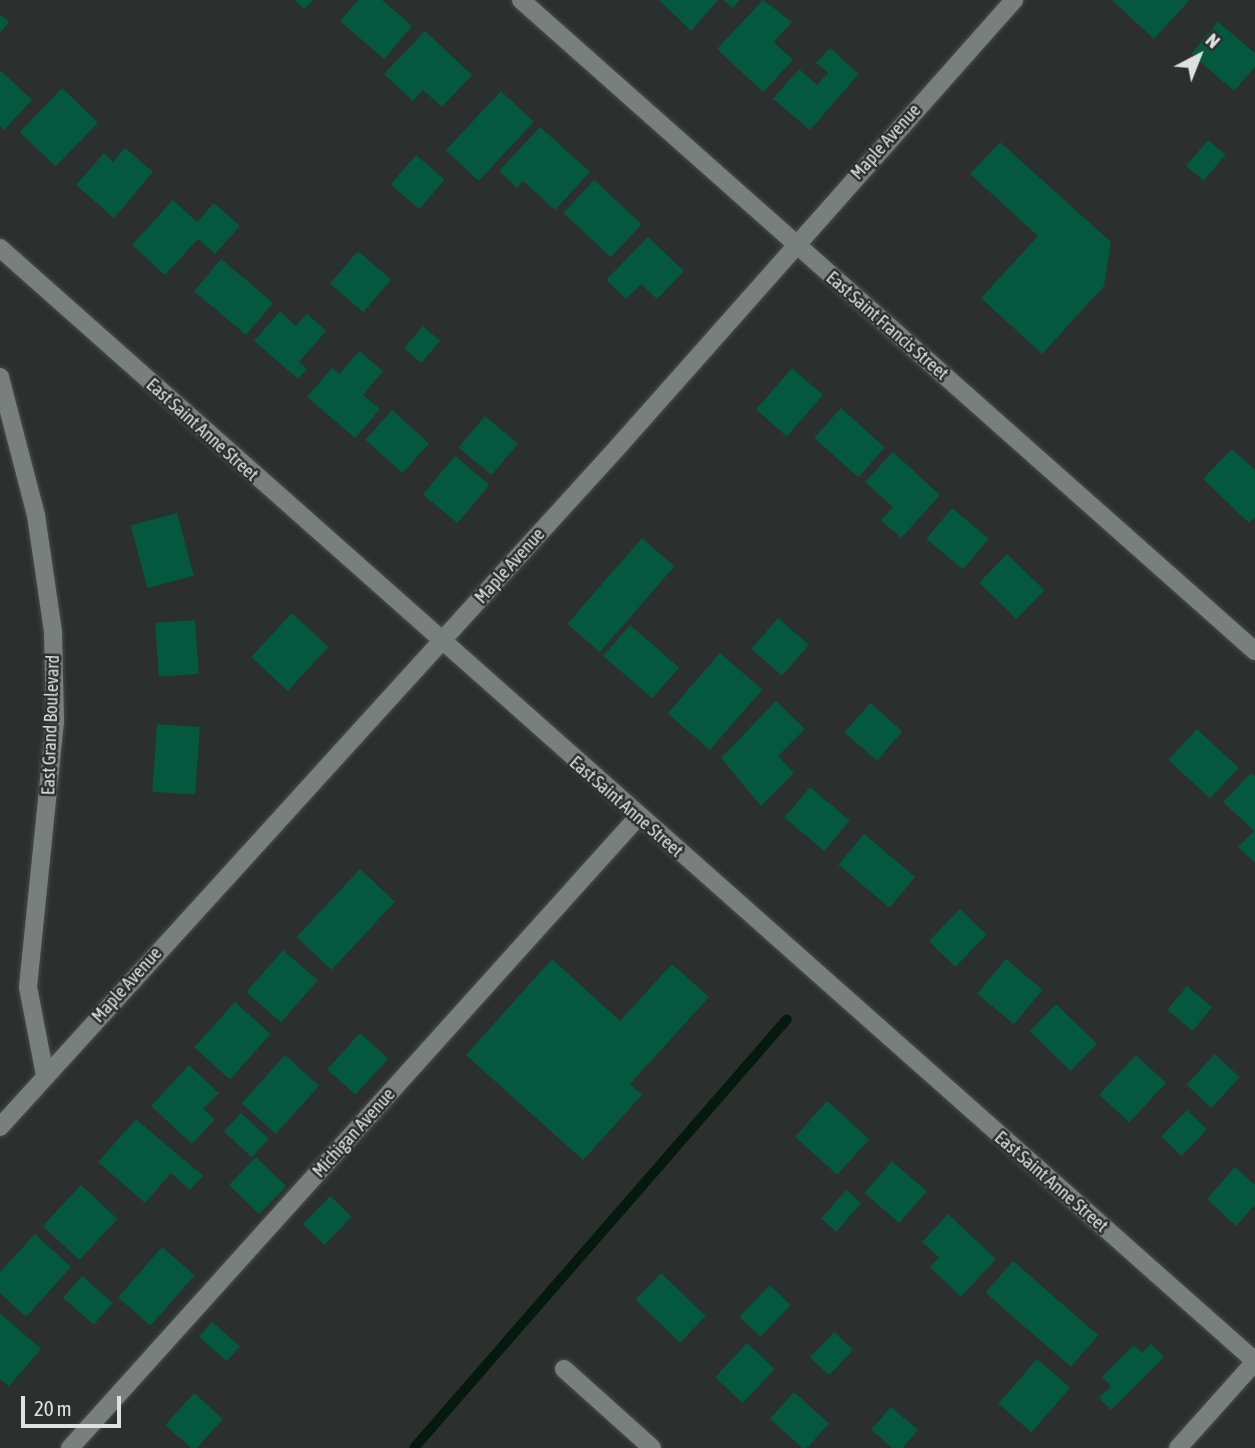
<!DOCTYPE html>
<html>
<head>
<meta charset="utf-8">
<style>
  body { margin:0 }
  #map { position:relative; width:1255px; height:1448px; overflow:hidden; background:#2b2f2d; font-family:"Asap Condensed",sans-serif }
  div>[style] { position:absolute }
  [style*='--x'] { left:calc(var(--x)*1px); top:calc(var(--y)*1px); width:calc(var(--w)*1px); rotate:calc(var(--a)*1deg) }
  .stream>* { height:10px; margin:-5px; padding:0 5px; transform-origin:5px; border-radius:5px; background:#041a11 }
  .building>* { inset:0; background:#03583d; transform-origin:0 0 }
  .roads { filter:drop-shadow(0 0 2px #484c4a) drop-shadow(0 0 2px #484c4a) }
  .minor>* { height:18px; margin:-9px; padding:0 9px; transform-origin:9px; border-radius:9px; background:#797f7c }
  .tertiary>* { height:18px; margin:-9px; padding:0 9px; transform-origin:9px; border-radius:9px; background:#797f7c }
  span { translate:-50% -50%; white-space:nowrap; text-align:center; line-height:1.15; -webkit-text-stroke:5px #2b2f2d; paint-order:stroke }
  .street-label { font-size:18px; color:#dee1df }
  .north { position:absolute; left:1164px; top:21px; width:70px; height:70px; -webkit-text-stroke:5px #2b2f2d; paint-order:stroke; rotate:42deg; font-size:19px; font-weight:700; line-height:28px; text-align:center; color:#dee1df }
  .north::after { content:''; display:block; margin:auto; width:24px; height:32px; background:#dee1df; clip-path:polygon(50% 0,100% 100%,50% 72%,0 100%) }
  .scale { position:absolute; left:21px; top:1396px; width:100px; height:32px; box-sizing:border-box; border:4px solid #dee1df; border-top:0; padding-left:9px; font-size:21px; line-height:24px; white-space:nowrap; color:#dee1df; -webkit-text-stroke:5px #2b2f2d; paint-order:stroke }
</style>
</head>
<body>
<div id="map">
  <div class="stream">
    <i style="--x:414;--y:1448;--w:568;--a:-48.99"></i>
  </div>
  <div class="building">
    <i style="clip-path:polygon(294px 0,313px 0,305px 9px)"></i>
    <i style="clip-path:polygon(358px 0,382px 0,412px 26px,384px 59px,340px 21px)"></i>
    <i style="clip-path:polygon(659px 0,718px 0,691px 31px)"></i>
    <i style="clip-path:polygon(723px 0,740px 0,733px 8px)"></i>
    <i style="clip-path:polygon(763px 0,792px 22px,774px 42px,793px 60px,763px 92px,717px 49px)"></i>
    <i style="clip-path:polygon(1112px 0,1188px 0,1189px 1px,1154px 39px)"></i>
    <i style="clip-path:polygon(0 14px,9px 22px,0 33px)"></i>
    <i style="clip-path:polygon(1218px 22px,1255px 53px,1255px 67px,1234px 91px,1191px 54px)"></i>
    <i style="clip-path:polygon(425px 31px,472px 75px,442px 107px,423px 90px,413px 101px,384px 74px)"></i>
    <i style="clip-path:polygon(830px 48px,859px 74px,810px 130px,773px 99px,799px 69px,817px 85px,828px 73px,816px 63px)"></i>
    <i style="clip-path:polygon(0 70px,32px 100px,4px 130px,0 126px)"></i>
    <i style="left:62px;top:88px;width:50px;height:61px;rotate:44deg"></i>
    <i style="left:501px;top:91px;width:45px;height:81px;rotate:43deg"></i>
    <i style="clip-path:polygon(540px 127px,590px 172px,555px 210px,523px 181px,517px 188px,499px 171px)"></i>
    <i style="left:1208px;top:140px;width:23px;height:34px;rotate:40deg"></i>
    <i style="clip-path:polygon(1000px 142px,1111px 242px,1104px 286px,1042px 354px,981px 298px,1038px 236px,970px 174px)"></i>
    <i style="clip-path:polygon(125px 148px,153px 172px,114px 218px,76px 185px,104px 153px,113px 162px)"></i>
    <i style="left:416px;top:155px;width:38px;height:39px;rotate:41deg"></i>
    <i style="left:594px;top:180px;width:65px;height:45px;rotate:43deg"></i>
    <i style="clip-path:polygon(173px 200px,197px 222px,214px 203px,240px 226px,215px 254px,198px 239px,165px 275px,132px 245px)"></i>
    <i style="clip-path:polygon(648px 237px,684px 271px,657px 299px,641px 284px,626px 299px,606px 280px)"></i>
    <i style="left:358px;top:251px;width:44px;height:43px;rotate:41deg"></i>
    <i style="left:221px;top:259px;width:68px;height:42px;rotate:40deg"></i>
    <i style="clip-path:polygon(280px 311px,296px 326px,307px 314px,326px 331px,299px 362px,307px 369px,298px 379px,254px 341px)"></i>
    <i style="left:423px;top:326px;width:23px;height:29px;rotate:41deg"></i>
    <i style="clip-path:polygon(359px 351px,383px 371px,363px 395px,380px 409px,355px 438px,307px 397px,332px 368px,340px 374px)"></i>
    <i style="left:792px;top:368px;width:41px;height:55px;rotate:41deg"></i>
    <i style="left:841px;top:408px;width:59px;height:40px;rotate:42deg"></i>
    <i style="left:392px;top:410px;width:50px;height:40px;rotate:42deg"></i>
    <i style="left:485px;top:416px;width:43px;height:41px;rotate:40deg"></i>
    <i style="clip-path:polygon(1232px 449px,1255px 470px,1255px 517px,1249px 523px,1203px 479px)"></i>
    <i style="clip-path:polygon(893px 452px,940px 495px,901px 538px,881px 520px,893px 507px,865px 482px)"></i>
    <i style="left:455px;top:456px;width:45px;height:50px;rotate:40deg"></i>
    <i style="left:952px;top:508px;width:48px;height:40px;rotate:40deg"></i>
    <i style="left:177px;top:513px;width:65px;height:48px;rotate:75deg"></i>
    <i style="left:642px;top:538px;width:43px;height:114px;rotate:41deg"></i>
    <i style="left:1007px;top:554px;width:52px;height:40px;rotate:44deg"></i>
    <i style="left:292px;top:613px;width:50px;height:60px;rotate:43deg"></i>
    <i style="left:778px;top:618px;width:41px;height:41px;rotate:41deg"></i>
    <i style="left:195px;top:620px;width:54px;height:40px;rotate:86deg"></i>
    <i style="left:630px;top:625px;width:65px;height:41px;rotate:41deg"></i>
    <i style="left:720px;top:653px;width:56px;height:80px;rotate:41deg"></i>
    <i style="clip-path:polygon(776px 701px,805px 729px,778px 756px,794px 773px,761px 806px,721px 758px)"></i>
    <i style="left:870px;top:703px;width:43px;height:39px;rotate:41deg"></i>
    <i style="left:157px;top:724px;width:43px;height:68px;rotate:4deg"></i>
    <i style="left:1197px;top:729px;width:57px;height:42px;rotate:43deg"></i>
    <i style="clip-path:polygon(1251px 773px,1255px 776px,1255px 863px,1238px 847px,1254px 831px,1223px 802px)"></i>
    <i style="left:810px;top:787px;width:52px;height:40px;rotate:40deg"></i>
    <i style="left:864px;top:834px;width:67px;height:40px;rotate:40deg"></i>
    <i style="left:360px;top:869px;width:48px;height:93px;rotate:43deg"></i>
    <i style="left:960px;top:909px;width:37px;height:45px;rotate:44deg"></i>
    <i style="left:283px;top:950px;width:46px;height:56px;rotate:41deg"></i>
    <i style="clip-path:polygon(552px 959px,620px 1021px,672px 964px,709px 997px,630px 1084px,642px 1095px,583px 1160px,466px 1055px)"></i>
    <i style="left:1006px;top:959px;width:48px;height:45px;rotate:40deg"></i>
    <i style="left:1187px;top:986px;width:33px;height:31px;rotate:40deg"></i>
    <i style="left:235px;top:1002px;width:48px;height:61px;rotate:42deg"></i>
    <i style="left:1056px;top:1004px;width:57px;height:38px;rotate:44deg"></i>
    <i style="left:360px;top:1033px;width:38px;height:49px;rotate:42deg"></i>
    <i style="left:1215px;top:1054px;width:34px;height:42px;rotate:43deg"></i>
    <i style="left:285px;top:1055px;width:46px;height:65px;rotate:42deg"></i>
    <i style="left:1136px;top:1055px;width:41px;height:54px;rotate:43deg"></i>
    <i style="clip-path:polygon(189px 1065px,219px 1093px,203px 1109px,215px 1119px,192px 1144px,151px 1106px)"></i>
    <i style="left:827px;top:1101px;width:57px;height:48px;rotate:42deg"></i>
    <i style="left:1187px;top:1110px;width:28px;height:37px;rotate:44deg"></i>
    <i style="left:241px;top:1113px;width:38px;height:25px;rotate:43deg"></i>
    <i style="clip-path:polygon(136px 1119px,203px 1176px,190px 1190px,171px 1173px,145px 1203px,98px 1162px)"></i>
    <i style="left:256px;top:1157px;width:42px;height:39px;rotate:44deg"></i>
    <i style="left:892px;top:1161px;width:46px;height:42px;rotate:41deg"></i>
    <i style="clip-path:polygon(1235px 1167px,1255px 1185px,1255px 1205px,1236px 1226px,1207px 1199px)"></i>
    <i style="left:81px;top:1185px;width:50px;height:56px;rotate:43deg"></i>
    <i style="left:846px;top:1190px;width:20px;height:38px;rotate:41deg"></i>
    <i style="left:330px;top:1196px;width:30px;height:39px;rotate:44deg"></i>
    <i style="clip-path:polygon(948px 1214px,996px 1259px,961px 1297px,930px 1267px,939px 1257px,922px 1242px)"></i>
    <i style="clip-path:polygon(35px 1234px,71px 1267px,26px 1317px,0 1293px,0 1272px)"></i>
    <i style="left:162px;top:1247px;width:43px;height:67px;rotate:41deg"></i>
    <i style="left:1013px;top:1261px;width:113px;height:42px;rotate:41deg"></i>
    <i style="left:661px;top:1273px;width:62px;height:37px;rotate:44deg"></i>
    <i style="left:82px;top:1276px;width:41px;height:29px;rotate:41deg"></i>
    <i style="left:770px;top:1285px;width:29px;height:44px;rotate:44deg"></i>
    <i style="clip-path:polygon(0 1313px,41px 1349px,9px 1386px,0 1379px)"></i>
    <i style="left:212px;top:1322px;width:37px;height:20px;rotate:41deg"></i>
    <i style="left:834px;top:1332px;width:26px;height:35px;rotate:43deg"></i>
    <i style="left:747px;top:1343px;width:38px;height:47px;rotate:43deg"></i>
    <i style="clip-path:polygon(1151px 1344px,1164px 1357px,1111px 1410px,1099px 1398px,1111px 1386px,1102px 1377px,1134px 1345px,1142px 1353px)"></i>
    <i style="left:1037px;top:1359px;width:44px;height:59px;rotate:41deg"></i>
    <i style="left:794px;top:1392px;width:47px;height:36px;rotate:42deg"></i>
    <i style="left:194px;top:1393px;width:39px;height:43px;rotate:42deg"></i>
    <i style="clip-path:polygon(891px 1407px,918px 1430px,903px 1448px,892px 1448px,871px 1430px)"></i>
  </div>
  <div class="roads">
    <div class="minor">
      <i style="--x:521;--y:0;--w:981;--a:41.57"></i>
      <i style="--x:0;--y:248;--w:1677;--a:41.57"></i>
      <i style="--x:0;--y:377;--w:143;--a:75.4"></i>
      <i style="--x:36;--y:515;--w:118;--a:81.7"></i>
      <i style="--x:53;--y:632;--w:89;--a:88.7"></i>
      <i style="--x:55;--y:721;--w:267;--a:95.8"></i>
      <i style="--x:28;--y:987;--w:90;--a:79.1"></i>
      <i style="--x:0;--y:1127;--w:917;--a:-47.74"></i>
      <i style="--x:617;--y:448;--w:599;--a:-48.45"></i>
      <i style="--x:564;--y:1369;--w:118;--a:41.9"></i>
      <i style="--x:70;--y:1448;--w:849;--a:-48.01"></i>
    </div>
    <div class="tertiary">
      <i style="--x:1178;--y:1448;--w:115;--a:-48.2"></i>
    </div>
  </div>
  <div class="street-label">
    <span style="left:886px;top:142px;rotate:-48deg">Maple Avenue</span>
    <span style="left:887px;top:326px;rotate:41deg">East Saint Francis Street</span>
    <span style="left:202px;top:430px;rotate:42deg">East Saint Anne Street</span>
    <span style="left:510px;top:566px;rotate:-48deg">Maple Avenue</span>
    <span style="left:51px;top:725px;rotate:-88deg">East Grand Boulevard</span>
    <span style="left:626px;top:807px;rotate:41deg">East Saint Anne Street</span>
    <span style="left:127px;top:985px;rotate:-48deg">Maple Avenue</span>
    <span style="left:354px;top:1133px;rotate:-48deg">Michigan Avenue</span>
    <span style="left:1051px;top:1182px;rotate:41deg">East Saint Anne Street</span>
  </div>
  <div class="north">N</div>
  <div class="scale">20 m</div>
</div>
</body>
</html>
